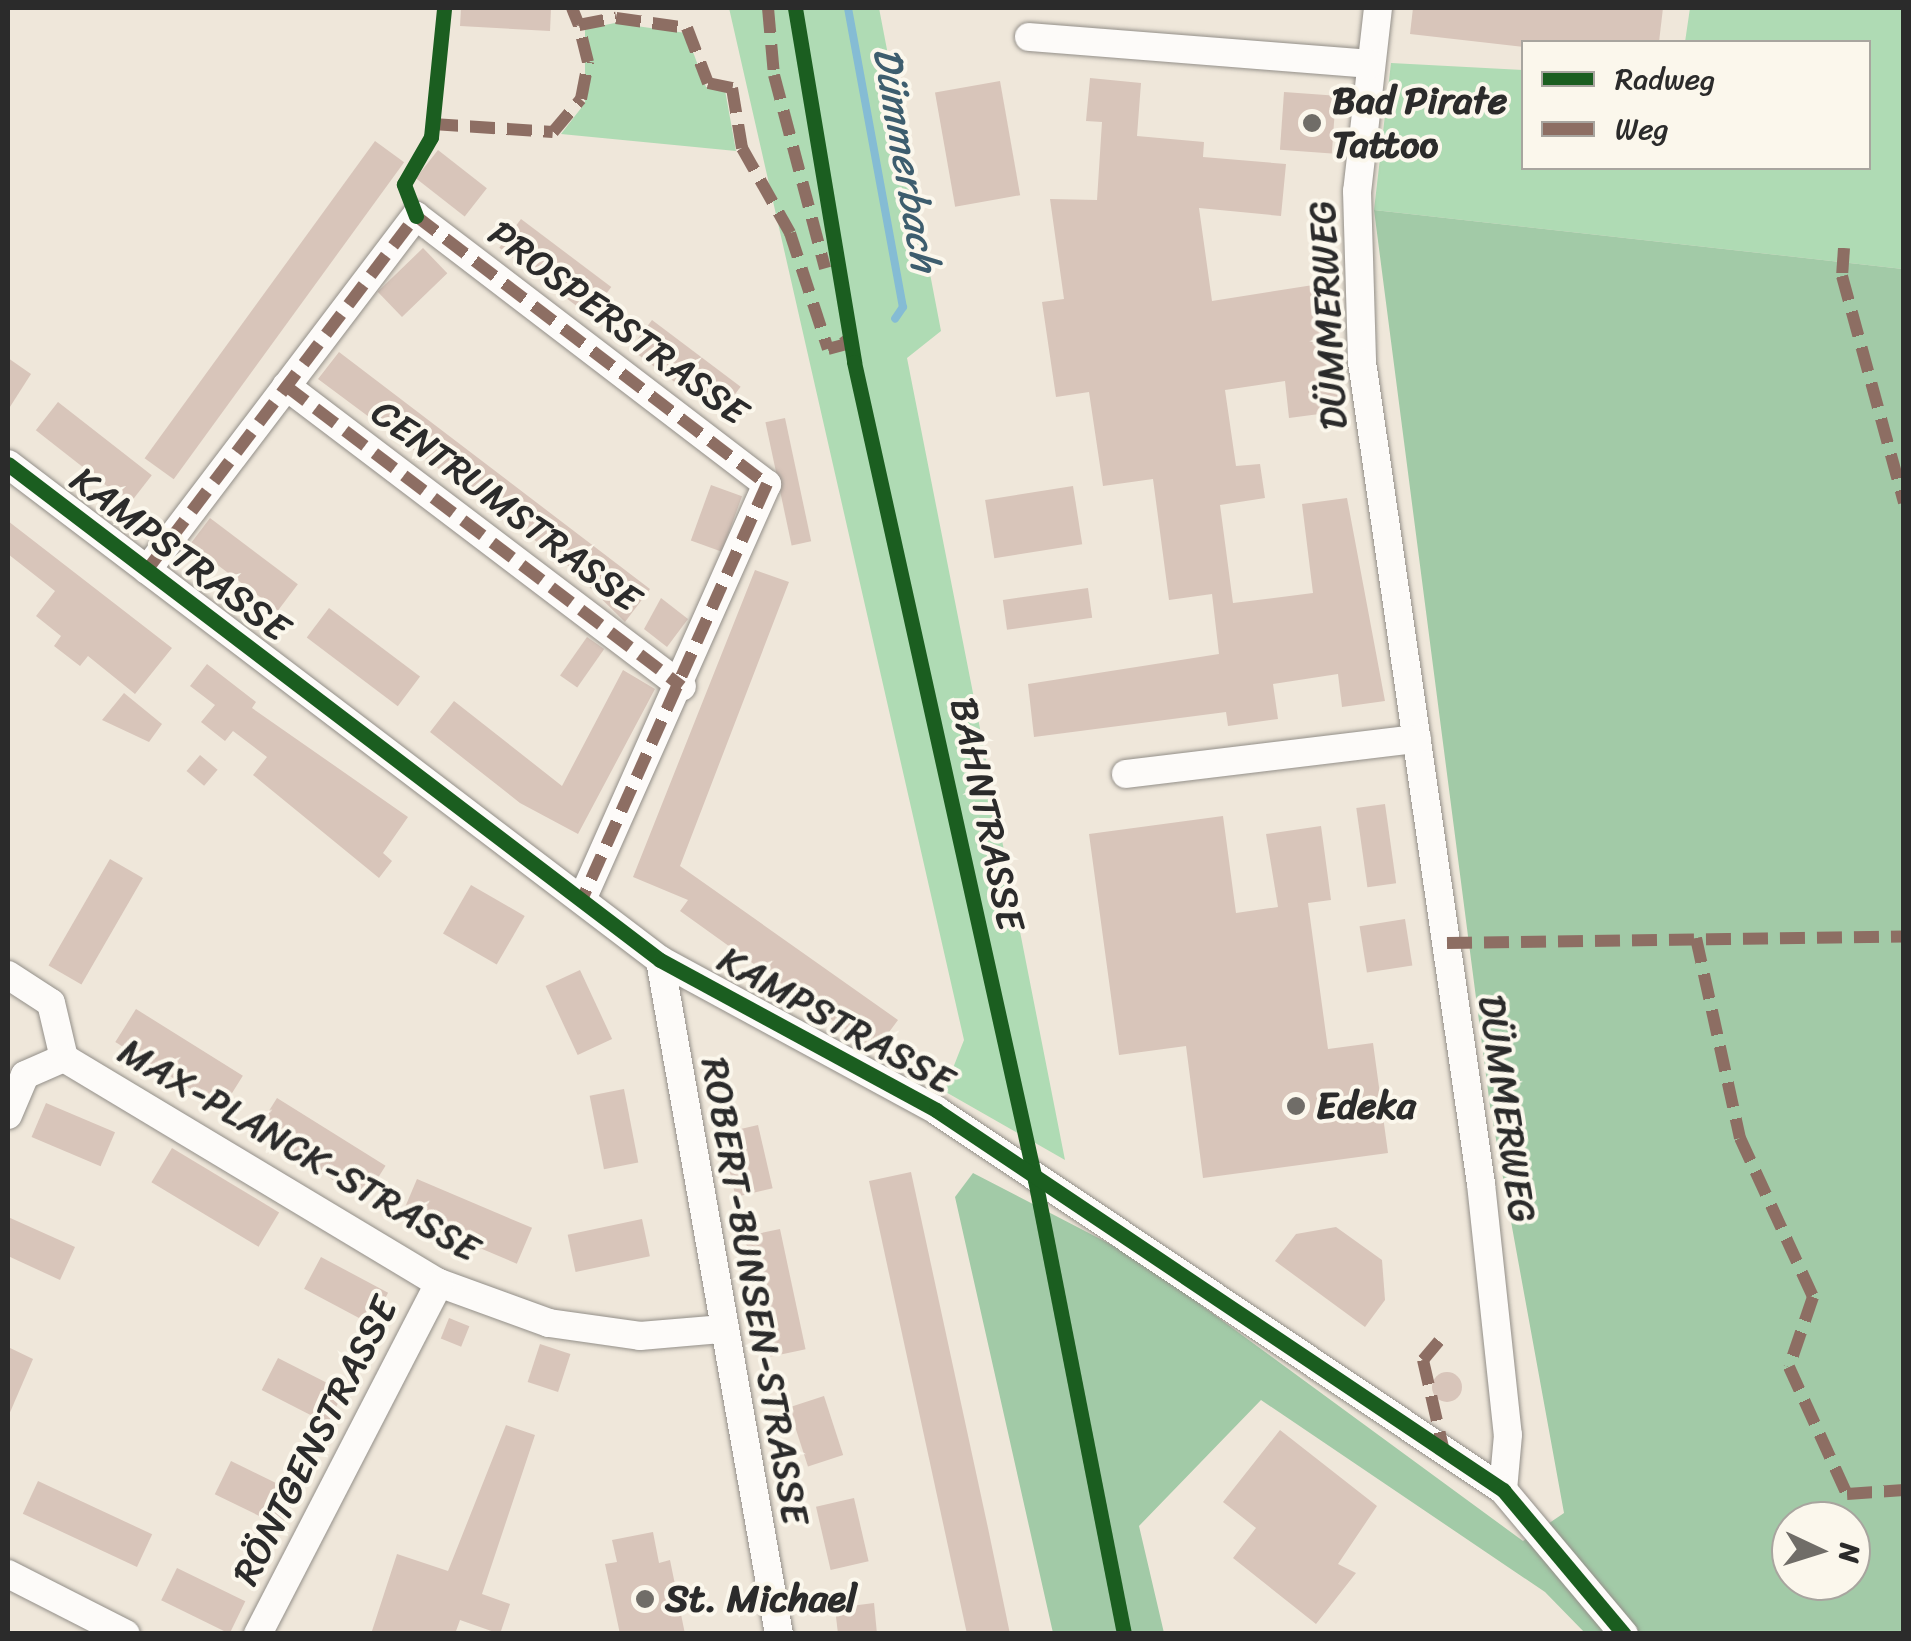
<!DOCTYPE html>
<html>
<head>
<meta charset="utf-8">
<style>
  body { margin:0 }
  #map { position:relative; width:1911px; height:1641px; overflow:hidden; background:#efe7da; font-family:Sriracha,sans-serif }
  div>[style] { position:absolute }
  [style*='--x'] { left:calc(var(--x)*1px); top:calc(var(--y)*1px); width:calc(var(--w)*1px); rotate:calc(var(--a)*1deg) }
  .green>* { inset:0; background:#afdbb4 }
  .forest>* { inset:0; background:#a2caa7 }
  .stream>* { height:8px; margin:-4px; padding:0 4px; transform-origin:4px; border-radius:4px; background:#85bcd4 }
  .building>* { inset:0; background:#d8c5ba; transform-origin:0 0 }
  .round { border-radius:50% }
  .roads { filter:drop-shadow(0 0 2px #938f89) drop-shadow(0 0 2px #938f89) }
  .minor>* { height:28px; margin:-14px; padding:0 14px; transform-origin:14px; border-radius:14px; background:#fdfbf9 }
  .quiet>* { height:12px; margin-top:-6px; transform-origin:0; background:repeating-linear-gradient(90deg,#8d6e63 0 25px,transparent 0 37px) }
  .cycleway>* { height:15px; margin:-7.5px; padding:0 7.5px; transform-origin:7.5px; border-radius:7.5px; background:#1b5e20 }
  .dots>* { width:28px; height:28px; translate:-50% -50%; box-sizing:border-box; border:5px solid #fbf7ec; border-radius:50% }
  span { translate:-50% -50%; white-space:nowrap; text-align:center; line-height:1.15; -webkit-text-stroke:8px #fbf7ec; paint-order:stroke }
  .poi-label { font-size:38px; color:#2b2b2b; font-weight:700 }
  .left { translate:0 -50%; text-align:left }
  .street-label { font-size:38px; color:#2b2b2b }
  .water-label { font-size:40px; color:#3d5d6e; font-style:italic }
  .frame { position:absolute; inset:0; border:10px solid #2b2b2b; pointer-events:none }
  .legend { position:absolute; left:1521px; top:40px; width:350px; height:130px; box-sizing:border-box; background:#fbf7ec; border:2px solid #a8a59f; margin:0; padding:12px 18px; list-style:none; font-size:30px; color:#2b2b2b }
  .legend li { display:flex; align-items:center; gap:20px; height:50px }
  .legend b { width:50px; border:2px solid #a8a59f }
  .north { position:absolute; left:1771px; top:1501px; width:100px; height:100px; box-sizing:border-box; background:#fbf7ec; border:2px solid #a8a59f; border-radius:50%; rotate:94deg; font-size:28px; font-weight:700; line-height:40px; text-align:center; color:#2b2b2b }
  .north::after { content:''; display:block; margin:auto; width:35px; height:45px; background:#706d68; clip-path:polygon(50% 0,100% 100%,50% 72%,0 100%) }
</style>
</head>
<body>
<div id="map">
  <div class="green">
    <i style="clip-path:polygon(729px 8px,879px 8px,941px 331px,907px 358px,1065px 1160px,944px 1091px,964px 1040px)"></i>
    <i style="clip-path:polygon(1690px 8px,1903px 8px,1903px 269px,1374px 210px,1391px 63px,1523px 70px,1524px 168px,1868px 168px,1868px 42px,1685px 42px)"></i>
    <i style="clip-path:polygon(615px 23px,686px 33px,706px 87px,725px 90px,736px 151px,561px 134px,585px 103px,585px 29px)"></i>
  </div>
  <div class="forest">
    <i style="clip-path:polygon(evenodd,1374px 210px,1903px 269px,1903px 1633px,1585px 1633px,1545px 1592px,1261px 1400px,1139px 1526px,1164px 1633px,1053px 1633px,955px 1197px,973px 1173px,1137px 1258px,1523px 1541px,1564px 1513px,1490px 1106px,1374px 210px,1791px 1521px,1851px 1521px,1851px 1581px,1791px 1581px,1791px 1521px)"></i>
  </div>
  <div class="stream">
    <i style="--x:848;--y:8;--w:304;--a:79.6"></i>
    <i style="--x:903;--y:307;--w:14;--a:124"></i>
  </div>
  <div class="building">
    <i style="clip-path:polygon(461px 8px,551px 8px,550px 31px,460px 26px)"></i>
    <i style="clip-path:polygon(1413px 8px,1663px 8px,1659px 42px,1524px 47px,1410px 34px)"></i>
    <i style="clip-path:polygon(1090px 78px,1141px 83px,1137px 136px,1204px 142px,1203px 157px,1286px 164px,1281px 216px,1199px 208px,1212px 301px,1326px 283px,1342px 411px,1289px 418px,1285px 381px,1225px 390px,1236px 466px,1260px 464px,1265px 498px,1220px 505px,1233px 603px,1313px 593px,1302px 504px,1347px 498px,1385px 701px,1342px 707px,1338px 674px,1273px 684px,1278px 719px,1228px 726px,1226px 712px,1034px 737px,1028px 684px,1219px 654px,1212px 594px,1169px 600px,1153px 479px,1103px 486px,1089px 392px,1056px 397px,1042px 302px,1064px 299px,1050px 199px,1097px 200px,1102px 122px,1086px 121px)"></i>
    <i style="left:1000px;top:81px;width:116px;height:66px;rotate:80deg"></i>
    <i style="left:1284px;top:92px;width:52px;height:58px;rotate:4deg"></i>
    <i style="left:375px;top:141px;width:36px;height:392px;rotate:36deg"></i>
    <i style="left:438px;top:150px;width:62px;height:36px;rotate:38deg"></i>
    <i style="left:521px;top:219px;width:113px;height:36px;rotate:37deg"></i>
    <i style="left:423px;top:248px;width:35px;height:63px;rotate:46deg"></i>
    <i style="left:652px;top:320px;width:111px;height:36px;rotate:37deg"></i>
    <i style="clip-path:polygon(339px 352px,650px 589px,625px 622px,564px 562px,318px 379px)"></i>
    <i style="clip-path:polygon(8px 358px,31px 374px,8px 410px)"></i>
    <i style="left:58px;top:402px;width:119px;height:36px;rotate:38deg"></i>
    <i style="left:785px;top:418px;width:126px;height:20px;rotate:78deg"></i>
    <i style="left:711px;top:485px;width:33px;height:59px;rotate:20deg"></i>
    <i style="left:1073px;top:486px;width:59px;height:89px;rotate:81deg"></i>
    <i style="left:210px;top:518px;width:110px;height:33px;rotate:37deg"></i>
    <i style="clip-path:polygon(8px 521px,172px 648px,135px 694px,88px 656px,80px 666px,54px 646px,61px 636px,36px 616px,55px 591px,8px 554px)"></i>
    <i style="clip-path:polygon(755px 570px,789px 582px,680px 866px,898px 1020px,875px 1051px,680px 911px,688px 900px,633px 877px)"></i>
    <i style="left:1088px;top:588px;width:30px;height:86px;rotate:82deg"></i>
    <i style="clip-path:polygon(661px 598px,688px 619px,667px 647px,644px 629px)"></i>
    <i style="left:329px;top:608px;width:114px;height:37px;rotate:37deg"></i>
    <i style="left:587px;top:637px;width:21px;height:47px;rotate:35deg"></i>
    <i style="clip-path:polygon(207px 664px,256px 702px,252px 708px,408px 817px,383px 853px,392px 861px,379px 878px,253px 775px,267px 757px,233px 731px,225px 741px,201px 722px,215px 705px,190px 686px)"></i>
    <i style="clip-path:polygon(623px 670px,655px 689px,578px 834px,520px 803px,430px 732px,454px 701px,562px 786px)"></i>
    <i style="clip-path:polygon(124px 693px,162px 724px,149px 742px,102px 720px)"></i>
    <i style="left:200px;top:755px;width:23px;height:21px;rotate:40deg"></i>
    <i style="left:1385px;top:804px;width:80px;height:29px;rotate:82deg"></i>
    <i style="clip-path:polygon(1223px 816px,1236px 913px,1278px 907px,1266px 834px,1321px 826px,1331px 900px,1308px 903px,1328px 1049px,1373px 1043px,1388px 1153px,1203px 1178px,1186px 1046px,1119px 1055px,1089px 834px)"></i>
    <i style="left:110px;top:859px;width:38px;height:123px;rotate:30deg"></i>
    <i style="left:471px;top:885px;width:62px;height:56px;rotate:30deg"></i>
    <i style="left:1405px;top:919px;width:47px;height:46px;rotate:81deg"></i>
    <i style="left:580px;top:970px;width:76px;height:38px;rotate:65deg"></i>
    <i style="left:136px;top:1009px;width:126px;height:39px;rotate:32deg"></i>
    <i style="left:624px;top:1089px;width:75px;height:35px;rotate:79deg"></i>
    <i style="left:277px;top:1098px;width:128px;height:40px;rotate:32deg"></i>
    <i style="left:46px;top:1103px;width:75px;height:37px;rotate:23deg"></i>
    <i style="left:758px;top:1125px;width:65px;height:38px;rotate:77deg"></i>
    <i style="left:172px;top:1148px;width:125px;height:40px;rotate:31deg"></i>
    <i style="clip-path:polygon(911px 1172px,988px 1528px,1010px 1634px,967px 1634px,869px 1181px)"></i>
    <i style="left:417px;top:1179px;width:125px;height:39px;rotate:23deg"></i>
    <i style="clip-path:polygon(8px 1217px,75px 1247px,60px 1280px,8px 1256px)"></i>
    <i style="left:642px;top:1219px;width:38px;height:76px;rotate:78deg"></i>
    <i style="clip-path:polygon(1336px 1227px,1382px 1260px,1385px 1300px,1365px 1327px,1275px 1261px,1296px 1234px)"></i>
    <i style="left:780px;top:1229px;width:123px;height:36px;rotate:78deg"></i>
    <i style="left:321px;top:1257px;width:76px;height:36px;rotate:28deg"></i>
    <i style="left:449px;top:1318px;width:22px;height:22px;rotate:22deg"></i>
    <i style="left:540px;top:1344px;width:32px;height:40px;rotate:18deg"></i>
    <i style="clip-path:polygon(8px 1347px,33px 1359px,8px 1417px)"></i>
    <i style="left:278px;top:1358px;width:74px;height:36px;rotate:27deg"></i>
    <i class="round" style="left:1432px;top:1372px;width:30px;height:30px"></i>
    <i style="left:824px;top:1396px;width:62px;height:37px;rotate:72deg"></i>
    <i style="clip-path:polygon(506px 1425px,535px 1435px,482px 1594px,510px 1604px,500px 1634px,460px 1620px,455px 1634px,371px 1634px,397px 1554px,448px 1571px)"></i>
    <i style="clip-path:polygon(1280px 1430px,1377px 1506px,1338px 1564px,1356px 1573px,1316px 1624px,1233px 1558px,1256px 1528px,1223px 1502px)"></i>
    <i style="left:231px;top:1461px;width:74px;height:37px;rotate:26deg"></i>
    <i style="left:38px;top:1481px;width:126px;height:36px;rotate:25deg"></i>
    <i style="left:854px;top:1498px;width:65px;height:39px;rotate:77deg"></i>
    <i style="clip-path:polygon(653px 1532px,659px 1563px,670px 1560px,685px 1634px,620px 1634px,605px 1564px,617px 1562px,612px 1540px)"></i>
    <i style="left:177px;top:1568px;width:76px;height:36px;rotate:26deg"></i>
    <i style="clip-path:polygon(874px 1603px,877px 1634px,838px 1634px,835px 1608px)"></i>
  </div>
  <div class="roads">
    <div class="minor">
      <i style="--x:1378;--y:8;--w:184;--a:96.5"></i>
      <i style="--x:1357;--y:191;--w:171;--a:88.3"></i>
      <i style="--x:1362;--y:362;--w:831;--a:81.76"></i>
      <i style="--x:1481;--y:1184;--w:252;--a:83.9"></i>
      <i style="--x:1508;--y:1435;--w:55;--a:95.2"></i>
      <i style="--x:1029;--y:37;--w:342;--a:4.5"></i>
      <i style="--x:286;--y:386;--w:497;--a:37.2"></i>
      <i style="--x:8;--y:464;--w:819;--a:37.26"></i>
      <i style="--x:660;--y:960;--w:314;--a:28.5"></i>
      <i style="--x:936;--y:1110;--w:683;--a:33.83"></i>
      <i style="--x:1503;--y:1490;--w:188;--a:50"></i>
      <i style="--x:147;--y:570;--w:445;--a:-52.8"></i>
      <i style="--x:416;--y:216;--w:442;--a:37.4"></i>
      <i style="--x:767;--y:484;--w:454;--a:114"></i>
      <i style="--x:1126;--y:774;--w:293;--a:-6.9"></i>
      <i style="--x:660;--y:960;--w:684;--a:79.99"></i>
      <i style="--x:8;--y:975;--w:51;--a:33.1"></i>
      <i style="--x:51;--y:1003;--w:57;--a:76.7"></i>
      <i style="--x:64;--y:1058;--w:437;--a:31"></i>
      <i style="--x:439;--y:1283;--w:117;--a:20"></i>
      <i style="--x:549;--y:1323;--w:92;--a:8.1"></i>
      <i style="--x:640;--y:1336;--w:81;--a:-4.9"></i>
      <i style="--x:8;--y:1115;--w:43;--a:-67"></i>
      <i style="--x:25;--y:1075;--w:43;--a:-23.6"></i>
      <i style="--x:8;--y:1574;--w:132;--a:27"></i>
      <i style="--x:258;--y:1634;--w:395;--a:-62.7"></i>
    </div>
  </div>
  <div class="quiet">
    <i style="--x:572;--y:8;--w:18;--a:68"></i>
    <i style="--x:579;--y:25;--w:38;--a:-11"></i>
    <i style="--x:616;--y:18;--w:72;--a:8"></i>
    <i style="--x:687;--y:28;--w:59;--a:69.1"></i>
    <i style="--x:708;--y:83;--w:25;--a:12"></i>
    <i style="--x:732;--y:88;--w:61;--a:80.5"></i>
    <i style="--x:742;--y:148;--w:98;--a:60.5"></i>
    <i style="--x:790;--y:233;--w:122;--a:71.9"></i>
    <i style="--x:828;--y:349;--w:23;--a:-15"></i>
    <i style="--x:850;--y:343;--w:10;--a:-127"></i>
    <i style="--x:768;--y:8;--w:67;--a:84.9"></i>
    <i style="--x:774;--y:75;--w:200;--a:75.2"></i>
    <i style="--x:433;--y:124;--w:120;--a:3.8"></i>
    <i style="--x:553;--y:132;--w:43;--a:-49.7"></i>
    <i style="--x:581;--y:99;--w:38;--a:-79"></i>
    <i style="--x:588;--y:62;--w:38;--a:-104"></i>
    <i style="--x:1844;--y:248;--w:28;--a:94"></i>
    <i style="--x:1842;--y:276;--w:235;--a:74.7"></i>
    <i style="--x:286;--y:386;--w:497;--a:37.2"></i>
    <i style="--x:147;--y:570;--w:445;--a:-52.8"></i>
    <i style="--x:416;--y:216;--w:442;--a:37.4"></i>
    <i style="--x:767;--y:484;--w:454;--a:114"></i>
    <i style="--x:1696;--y:938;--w:205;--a:77.6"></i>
    <i style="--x:1740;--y:1138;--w:175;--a:65.3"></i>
    <i style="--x:1813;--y:1297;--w:74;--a:108.9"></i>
    <i style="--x:1789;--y:1367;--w:140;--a:65.5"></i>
    <i style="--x:1847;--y:1494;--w:57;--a:-4"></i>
    <i style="--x:1447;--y:943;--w:457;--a:-0.8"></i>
    <i style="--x:1439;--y:1341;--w:25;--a:130"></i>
    <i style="--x:1423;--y:1360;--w:94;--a:77.1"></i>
  </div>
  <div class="cycleway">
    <i style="--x:795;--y:8;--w:359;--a:80.5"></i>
    <i style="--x:854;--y:362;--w:838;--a:77.52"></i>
    <i style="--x:1035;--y:1180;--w:463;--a:78.9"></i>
    <i style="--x:416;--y:216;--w:34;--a:-111"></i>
    <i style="--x:404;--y:184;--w:54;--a:-60.1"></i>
    <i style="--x:431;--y:137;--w:130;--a:-84.2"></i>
    <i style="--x:8;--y:464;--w:819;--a:37.26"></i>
    <i style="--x:660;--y:960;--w:314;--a:28.5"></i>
    <i style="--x:936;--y:1110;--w:683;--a:33.83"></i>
    <i style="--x:1503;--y:1490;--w:188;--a:50"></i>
  </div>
  <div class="dots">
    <i style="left:1312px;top:123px;background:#706d68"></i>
    <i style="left:1296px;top:1106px;background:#706d68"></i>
    <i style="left:645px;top:1599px;background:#706d68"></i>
  </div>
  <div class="poi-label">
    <span class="left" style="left:1332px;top:123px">Bad Pirate<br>Tattoo</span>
    <span class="left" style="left:1316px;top:1106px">Edeka</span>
    <span class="left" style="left:665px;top:1599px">St. Michael</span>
  </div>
  <div class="street-label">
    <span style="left:1328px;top:315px;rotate:-93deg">DÜMMERWEG</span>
    <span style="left:618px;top:323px;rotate:37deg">PROSPERSTRASSE</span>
    <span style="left:506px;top:506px;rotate:37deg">CENTRUMSTRASSE</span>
    <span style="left:180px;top:554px;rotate:37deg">KAMPSTRASSE</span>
    <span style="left:987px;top:814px;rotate:78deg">BAHNTRASSE</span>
    <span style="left:836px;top:1020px;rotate:29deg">KAMPSTRASSE</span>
    <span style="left:1507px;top:1109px;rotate:82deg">DÜMMERWEG</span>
    <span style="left:299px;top:1150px;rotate:30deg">MAX-PLANCK-STRASSE</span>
    <span style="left:755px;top:1291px;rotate:80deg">ROBERT-BUNSEN-STRASSE</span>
    <span style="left:315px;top:1441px;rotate:-63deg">RÖNTGENSTRASSE</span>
  </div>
  <div class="water-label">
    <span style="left:906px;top:159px;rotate:80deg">Dümmerbach</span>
  </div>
  <div class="frame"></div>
  <ul class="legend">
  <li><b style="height:12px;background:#1b5e20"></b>Radweg</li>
  <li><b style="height:12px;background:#8d6e63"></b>Weg</li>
  </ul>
  <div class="north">N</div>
</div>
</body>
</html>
